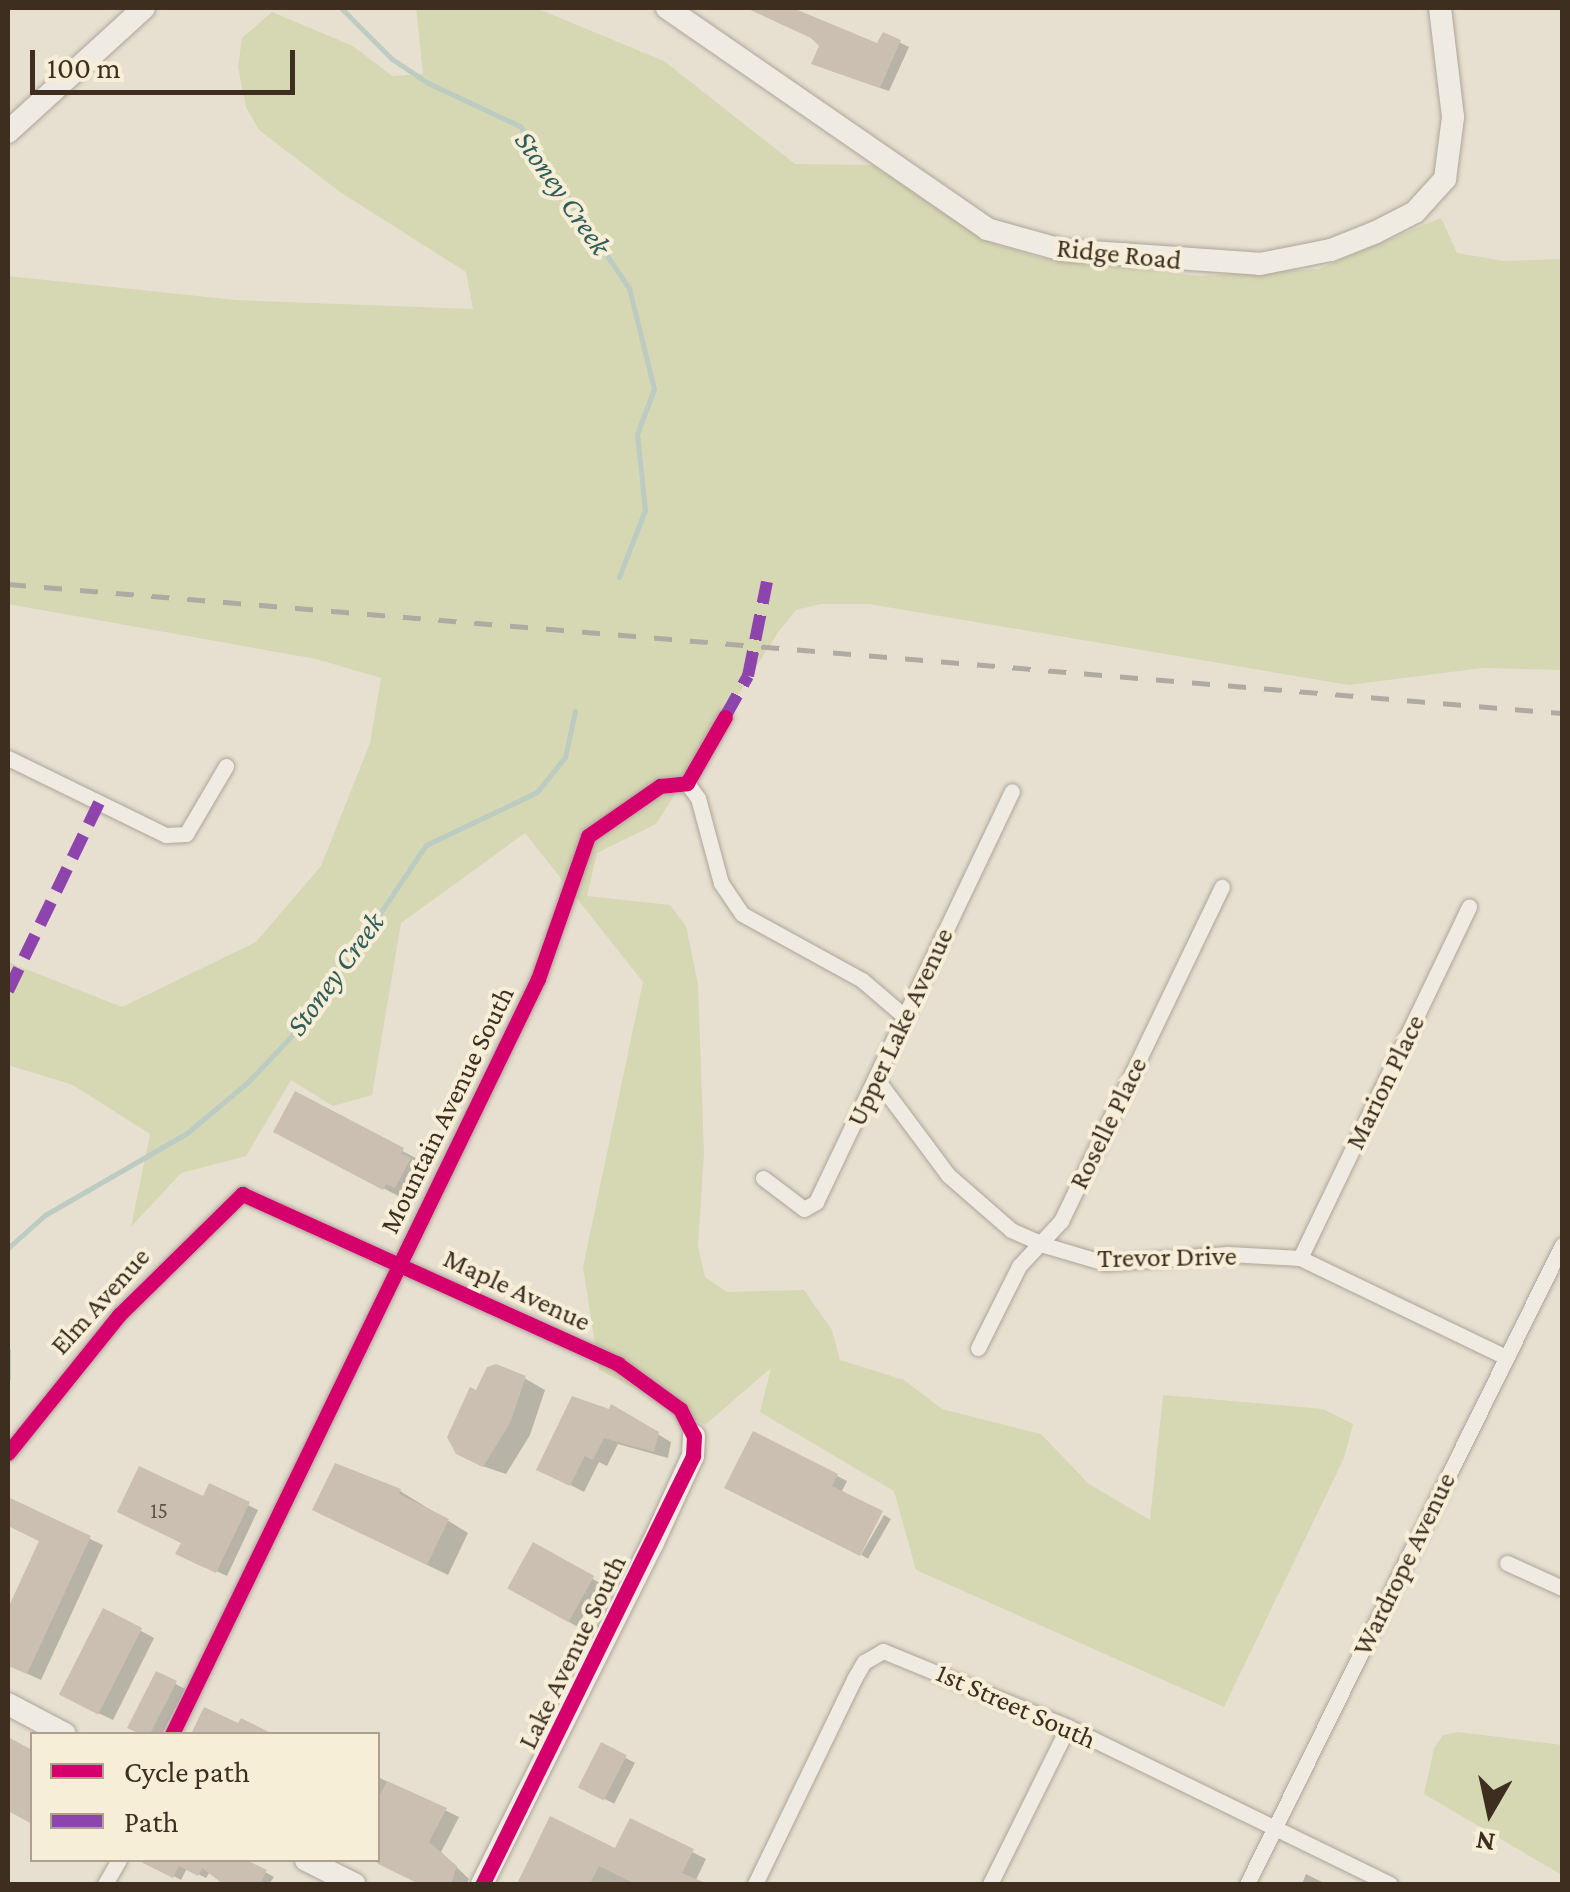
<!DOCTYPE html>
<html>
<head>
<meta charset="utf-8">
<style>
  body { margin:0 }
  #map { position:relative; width:1570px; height:1892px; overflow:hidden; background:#e7e0d1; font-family:"Crimson Pro",serif }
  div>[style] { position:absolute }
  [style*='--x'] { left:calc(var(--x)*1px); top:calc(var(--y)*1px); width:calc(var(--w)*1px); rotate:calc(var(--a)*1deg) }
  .green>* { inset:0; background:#d6d7b3 }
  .shadow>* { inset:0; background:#0003; transform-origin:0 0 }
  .stream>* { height:5px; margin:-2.5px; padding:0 2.5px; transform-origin:2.5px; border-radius:2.5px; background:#bcccc2 }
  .building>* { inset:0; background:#cbbfb2; transform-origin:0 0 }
  .roads { filter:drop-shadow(0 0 2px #ada599) drop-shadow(0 0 2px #ada599) }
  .street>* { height:15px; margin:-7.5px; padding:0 7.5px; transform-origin:7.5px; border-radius:7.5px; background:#efebe3 }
  .secondary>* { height:22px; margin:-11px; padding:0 11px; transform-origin:11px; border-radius:11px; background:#efebe3 }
  .rail>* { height:5px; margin-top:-2.5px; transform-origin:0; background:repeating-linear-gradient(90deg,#afaaa2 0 18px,transparent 0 36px) }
  .quiet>* { height:12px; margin-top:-6px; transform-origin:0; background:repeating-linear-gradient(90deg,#8e44ad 0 25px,transparent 0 37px) }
  .cycleway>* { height:15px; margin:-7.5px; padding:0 7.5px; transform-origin:7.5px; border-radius:7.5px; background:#d6006c }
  span { translate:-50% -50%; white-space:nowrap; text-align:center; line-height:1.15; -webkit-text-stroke:8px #f7eed8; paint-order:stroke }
  .number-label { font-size:22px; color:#605244 }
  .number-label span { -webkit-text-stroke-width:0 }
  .street-label { font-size:28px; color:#3d2e20 }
  .water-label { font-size:30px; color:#2f5d5a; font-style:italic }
  .frame { position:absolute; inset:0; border:10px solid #3d2e20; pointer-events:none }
  .legend { position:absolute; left:30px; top:1732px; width:350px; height:130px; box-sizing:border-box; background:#f7eed8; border:2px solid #ada18e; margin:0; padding:12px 18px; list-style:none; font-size:30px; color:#3d2e20 }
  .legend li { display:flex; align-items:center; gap:20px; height:50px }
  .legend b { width:50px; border:2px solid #ada18e }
  .north { position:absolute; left:1440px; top:1762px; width:100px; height:100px; -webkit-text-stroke:8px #f7eed8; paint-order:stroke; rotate:189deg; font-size:28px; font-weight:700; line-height:40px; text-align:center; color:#3d2e20 }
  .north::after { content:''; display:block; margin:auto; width:35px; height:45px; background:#3d2e20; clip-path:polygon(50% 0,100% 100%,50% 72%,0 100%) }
  .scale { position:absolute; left:30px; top:50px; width:265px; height:45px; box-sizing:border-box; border:5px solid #3d2e20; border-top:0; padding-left:12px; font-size:30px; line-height:35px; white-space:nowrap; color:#3d2e20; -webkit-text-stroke:8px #f7eed8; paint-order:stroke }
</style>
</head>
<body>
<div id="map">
  <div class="green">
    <i style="clip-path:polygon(416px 8px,536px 8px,664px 61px,795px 164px,872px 165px,996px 244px,1038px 257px,1199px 276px,1318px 269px,1441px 218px,1457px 253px,1504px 261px,1562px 259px,1562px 670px,1482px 668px,1349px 685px,869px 604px,821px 604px,796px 610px,779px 631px,656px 824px,597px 853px,587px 896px,670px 905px,686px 926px,698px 985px,704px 1153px,698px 1246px,705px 1277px,727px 1292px,804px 1290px,832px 1330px,840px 1360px,904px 1380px,942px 1409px,1041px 1434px,1089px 1484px,1150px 1520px,1163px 1395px,1323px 1409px,1353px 1424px,1344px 1458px,1224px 1707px,916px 1570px,894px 1491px,760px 1412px,771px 1368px,705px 1425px,599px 1370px,583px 1267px,643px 982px,525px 833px,401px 923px,372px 1095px,333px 1106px,291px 1080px,246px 1156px,181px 1173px,131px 1227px,150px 1134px,73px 1085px,8px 1065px,8px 962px,122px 1007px,256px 942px,321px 866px,370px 743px,381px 678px,316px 659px,8px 604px,8px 276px,236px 300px,473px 309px,466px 272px,340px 192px,259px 130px,246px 107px,238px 67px,242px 38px,272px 12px,353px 46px,392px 76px,423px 74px)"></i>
    <i style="clip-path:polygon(1458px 1732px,1562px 1745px,1562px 1875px,1424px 1794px,1434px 1748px,1443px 1735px)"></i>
  </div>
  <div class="shadow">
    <i style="clip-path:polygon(756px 8px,790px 8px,879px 46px,884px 35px,909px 47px,889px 91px,823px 68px,822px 46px,815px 38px)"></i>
    <i style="clip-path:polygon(296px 1094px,423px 1162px,421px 1167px,430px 1172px,416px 1198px,408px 1194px,404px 1199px,297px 1143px)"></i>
    <i style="clip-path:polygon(524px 1378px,545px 1390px,530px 1435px,506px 1474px,479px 1465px,477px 1393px)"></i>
    <i style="clip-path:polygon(612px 1407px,671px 1442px,668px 1458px,618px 1444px,607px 1466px,599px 1462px,584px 1492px,553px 1476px)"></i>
    <i style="clip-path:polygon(754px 1434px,847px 1481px,841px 1493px,859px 1554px)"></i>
    <i style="clip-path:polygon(210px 1486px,258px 1510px,227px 1576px,188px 1558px)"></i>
    <i style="clip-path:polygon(400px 1491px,468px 1533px,448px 1575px,336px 1521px)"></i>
    <i style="clip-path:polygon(8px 1500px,103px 1545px,41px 1680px,8px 1665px,8px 1614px,41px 1541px,8px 1525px)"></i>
    <i style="left:884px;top:1515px;width:8px;height:46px;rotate:30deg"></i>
    <i style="left:534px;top:1545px;width:78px;height:49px;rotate:30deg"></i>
    <i style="clip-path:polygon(104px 1611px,154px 1638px,113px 1720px,75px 1702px)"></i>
    <i style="clip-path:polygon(157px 1674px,185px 1689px,162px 1734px,143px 1734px,130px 1727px)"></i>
    <i style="clip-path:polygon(8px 1738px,32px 1752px,32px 1818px,8px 1807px)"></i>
    <i style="left:602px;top:1746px;width:37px;height:46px;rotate:27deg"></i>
    <i style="clip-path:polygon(378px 1777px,459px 1817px,441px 1852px,469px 1879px,466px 1884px,422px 1884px,372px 1860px,378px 1860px)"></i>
    <i style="clip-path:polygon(551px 1820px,616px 1851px,631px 1821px,706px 1859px,696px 1880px,703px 1884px,517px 1884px)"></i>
    <i style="clip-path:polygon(159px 1860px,243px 1860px,274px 1877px,269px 1884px,226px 1884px,229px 1879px,211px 1870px,206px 1878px,187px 1868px,181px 1880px,155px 1866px)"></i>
    <i style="clip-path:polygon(1306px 1874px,1326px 1884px,1328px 1884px,1302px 1884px)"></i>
  </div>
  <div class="stream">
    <i style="--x:341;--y:8;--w:72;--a:45"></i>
    <i style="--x:392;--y:59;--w:43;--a:33.7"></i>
    <i style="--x:428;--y:83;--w:102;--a:25.1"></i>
    <i style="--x:520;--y:126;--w:195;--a:56.1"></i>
    <i style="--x:629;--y:288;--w:104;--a:76.1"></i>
    <i style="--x:654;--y:389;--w:48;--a:110.7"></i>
    <i style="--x:637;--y:434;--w:76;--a:84"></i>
    <i style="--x:645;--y:510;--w:72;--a:111.2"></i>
    <i style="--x:8;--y:1248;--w:50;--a:-41.7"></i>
    <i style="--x:45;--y:1215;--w:164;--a:-30"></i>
    <i style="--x:187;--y:1133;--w:80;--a:-39.9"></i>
    <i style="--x:248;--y:1082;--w:96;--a:-46.7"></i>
    <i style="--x:314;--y:1012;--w:201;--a:-56.2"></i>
    <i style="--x:426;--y:845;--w:123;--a:-25.5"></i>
    <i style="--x:537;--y:792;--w:45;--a:-51.3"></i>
    <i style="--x:565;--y:757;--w:47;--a:-77.7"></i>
    <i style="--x:8;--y:1350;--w:28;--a:90"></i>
  </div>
  <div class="building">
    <i style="clip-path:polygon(746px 8px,793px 8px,877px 43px,883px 32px,901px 40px,880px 88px,811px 64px,819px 46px,811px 38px)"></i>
    <i style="clip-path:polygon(295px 1091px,404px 1148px,401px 1154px,411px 1158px,395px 1188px,386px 1184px,383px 1190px,273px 1132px)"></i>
    <i style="clip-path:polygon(496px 1364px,526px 1376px,510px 1423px,483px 1467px,456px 1454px,447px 1437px,470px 1387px,476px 1390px,487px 1367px)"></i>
    <i style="clip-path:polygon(572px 1396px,609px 1409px,611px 1404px,659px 1432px,654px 1452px,604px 1438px,593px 1460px,585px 1456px,570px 1486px,536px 1470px)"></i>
    <i style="clip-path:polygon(753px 1431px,838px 1474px,832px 1486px,883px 1511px,860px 1556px,724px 1488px)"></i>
    <i style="clip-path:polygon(335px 1463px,401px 1489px,399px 1494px,449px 1519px,427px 1565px,312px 1510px)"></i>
    <i style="clip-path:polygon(139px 1466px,203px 1496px,209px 1483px,250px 1502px,216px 1573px,175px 1554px,181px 1543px,117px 1512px)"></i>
    <i style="clip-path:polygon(8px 1497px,91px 1536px,27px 1674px,8px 1666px,8px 1608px,39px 1541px,8px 1526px)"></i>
    <i style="left:533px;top:1542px;width:70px;height:53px;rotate:29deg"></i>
    <i style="left:103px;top:1608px;width:44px;height:97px;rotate:27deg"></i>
    <i style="clip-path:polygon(156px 1671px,177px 1681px,150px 1734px,140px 1734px,127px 1728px)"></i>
    <i style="clip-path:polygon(204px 1707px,238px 1723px,241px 1718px,273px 1734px,191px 1734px)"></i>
    <i style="clip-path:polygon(8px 1737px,32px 1750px,32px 1824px,8px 1811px)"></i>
    <i style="left:601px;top:1742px;width:29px;height:51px;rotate:27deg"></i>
    <i style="clip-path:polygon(387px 1781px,447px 1808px,429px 1842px,457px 1866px,451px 1884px,419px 1884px,378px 1864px,378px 1799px)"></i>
    <i style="clip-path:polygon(550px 1816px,615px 1848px,630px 1818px,694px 1849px,682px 1873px,708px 1884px,635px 1884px,599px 1866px,590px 1884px,517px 1884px)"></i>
    <i style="clip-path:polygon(137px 1860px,246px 1860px,267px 1870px,260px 1884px,223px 1884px,202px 1868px,198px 1876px,179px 1866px,173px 1878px)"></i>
  </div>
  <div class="roads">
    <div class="street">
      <i style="--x:8;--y:758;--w:176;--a:26"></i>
      <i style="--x:166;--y:835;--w:20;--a:-3"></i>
      <i style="--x:186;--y:834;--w:79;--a:-59.5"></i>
      <i style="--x:687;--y:783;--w:19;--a:54"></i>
      <i style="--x:698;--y:798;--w:88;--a:74.9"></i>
      <i style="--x:721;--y:883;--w:37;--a:56"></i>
      <i style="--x:742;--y:914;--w:137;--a:28.8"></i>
      <i style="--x:862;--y:980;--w:55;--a:40.6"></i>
      <i style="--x:878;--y:1081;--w:117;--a:53.3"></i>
      <i style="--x:948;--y:1175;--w:84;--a:41.1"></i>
      <i style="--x:1011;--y:1230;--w:36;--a:24"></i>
      <i style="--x:1044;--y:1245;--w:64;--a:16.4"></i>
      <i style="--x:1105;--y:1263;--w:123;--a:-4.2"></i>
      <i style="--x:1228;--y:1254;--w:72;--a:3.2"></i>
      <i style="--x:1300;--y:1258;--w:229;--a:25.7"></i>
      <i style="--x:763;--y:1178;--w:51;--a:37.1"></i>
      <i style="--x:804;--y:1209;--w:14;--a:-30"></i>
      <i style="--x:816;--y:1202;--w:455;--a:-64.5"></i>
      <i style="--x:1300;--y:1258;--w:390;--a:-64.3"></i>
      <i style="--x:978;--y:1348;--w:92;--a:-63.4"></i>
      <i style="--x:1019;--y:1266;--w:62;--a:-47"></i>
      <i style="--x:1061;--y:1221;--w:371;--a:-64.3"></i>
      <i style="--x:8;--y:1453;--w:177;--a:-51.2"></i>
      <i style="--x:119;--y:1315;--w:173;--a:-44.5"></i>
      <i style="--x:242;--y:1194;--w:413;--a:24.3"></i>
      <i style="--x:618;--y:1364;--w:77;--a:36"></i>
      <i style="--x:680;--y:1409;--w:30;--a:63"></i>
      <i style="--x:1507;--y:1563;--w:60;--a:24.4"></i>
      <i style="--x:172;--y:1734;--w:839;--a:-64.14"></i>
      <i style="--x:538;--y:979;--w:151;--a:-70.7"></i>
      <i style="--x:588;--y:836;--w:88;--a:-34.8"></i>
      <i style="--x:660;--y:786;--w:27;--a:-6"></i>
      <i style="--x:687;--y:783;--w:76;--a:-60.1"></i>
      <i style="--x:105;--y:1884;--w:28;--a:-60"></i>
      <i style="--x:755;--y:1884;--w:228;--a:-64.2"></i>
      <i style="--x:854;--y:1679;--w:20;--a:-60"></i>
      <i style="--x:864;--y:1662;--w:22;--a:-30"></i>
      <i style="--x:883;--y:1651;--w:200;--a:22.3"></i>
      <i style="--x:1068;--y:1727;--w:358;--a:26"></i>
      <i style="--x:990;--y:1884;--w:175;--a:-63.6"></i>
      <i style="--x:1247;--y:1884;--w:712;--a:-63.76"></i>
    </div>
    <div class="secondary">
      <i style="--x:667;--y:8;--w:389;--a:34.6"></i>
      <i style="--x:987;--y:229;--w:78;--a:15.6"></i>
      <i style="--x:1062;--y:250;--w:198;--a:4"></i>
      <i style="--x:1260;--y:264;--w:72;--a:-11.2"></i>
      <i style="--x:1331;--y:250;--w:48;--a:-21.8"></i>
      <i style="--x:1376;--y:232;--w:44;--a:-27.1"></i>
      <i style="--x:1415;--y:212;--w:45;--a:-47.7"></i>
      <i style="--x:1445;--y:179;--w:63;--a:-82.6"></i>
      <i style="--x:1453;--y:117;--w:110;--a:-96.8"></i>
      <i style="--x:8;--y:132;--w:184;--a:-42.4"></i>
      <i style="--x:8;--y:1704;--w:64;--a:27.8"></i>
      <i style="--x:306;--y:1860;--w:54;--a:26.6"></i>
      <i style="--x:482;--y:1884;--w:379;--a:-63.4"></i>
      <i style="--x:652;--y:1545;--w:98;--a:-65.3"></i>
      <i style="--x:693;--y:1456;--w:20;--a:-87"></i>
    </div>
  </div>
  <div class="rail">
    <i style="--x:8;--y:584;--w:1559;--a:4.75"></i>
  </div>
  <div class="quiet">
    <i style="--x:725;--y:717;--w:47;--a:-60.7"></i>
    <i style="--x:748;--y:676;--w:96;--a:-78.6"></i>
    <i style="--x:8;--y:991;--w:209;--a:-64.2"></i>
  </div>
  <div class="cycleway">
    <i style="--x:8;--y:1453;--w:177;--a:-51.2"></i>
    <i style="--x:119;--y:1315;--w:173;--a:-44.5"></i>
    <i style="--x:242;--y:1194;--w:413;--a:24.3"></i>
    <i style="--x:618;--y:1364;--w:77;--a:36"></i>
    <i style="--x:680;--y:1409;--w:30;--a:63"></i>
    <i style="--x:694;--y:1436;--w:20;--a:93"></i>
    <i style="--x:693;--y:1456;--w:477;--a:116.2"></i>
    <i style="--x:172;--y:1734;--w:839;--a:-64.14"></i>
    <i style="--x:538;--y:979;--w:151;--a:-70.7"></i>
    <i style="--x:588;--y:836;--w:88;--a:-34.8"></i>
    <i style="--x:660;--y:786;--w:27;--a:-6"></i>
    <i style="--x:687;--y:783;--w:76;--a:-60.1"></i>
  </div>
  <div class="number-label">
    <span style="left:159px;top:1511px">15</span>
  </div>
  <div class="street-label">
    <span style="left:1119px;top:254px;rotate:6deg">Ridge Road</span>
    <span style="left:900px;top:1027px;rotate:-65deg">Upper Lake Avenue</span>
    <span style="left:1385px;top:1082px;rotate:-64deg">Marion Place</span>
    <span style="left:447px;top:1110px;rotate:-64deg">Mountain Avenue South</span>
    <span style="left:1108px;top:1123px;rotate:-64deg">Roselle Place</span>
    <span style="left:1167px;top:1257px;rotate:-1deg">Trevor Drive</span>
    <span style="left:517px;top:1290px;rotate:25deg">Maple Avenue</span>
    <span style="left:100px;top:1301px;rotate:-48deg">Elm Avenue</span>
    <span style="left:1404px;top:1564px;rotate:-64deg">Wardrope Avenue</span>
    <span style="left:572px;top:1652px;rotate:-64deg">Lake Avenue South</span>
    <span style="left:1016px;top:1706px;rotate:24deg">1st Street South</span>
  </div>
  <div class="water-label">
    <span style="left:563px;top:193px;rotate:55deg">Stoney Creek</span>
    <span style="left:335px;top:974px;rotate:-54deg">Stoney Creek</span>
  </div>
  <div class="frame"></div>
  <ul class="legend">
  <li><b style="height:12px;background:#d6006c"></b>Cycle path</li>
  <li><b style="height:12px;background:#8e44ad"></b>Path</li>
  </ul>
  <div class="north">N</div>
  <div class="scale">100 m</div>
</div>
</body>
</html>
